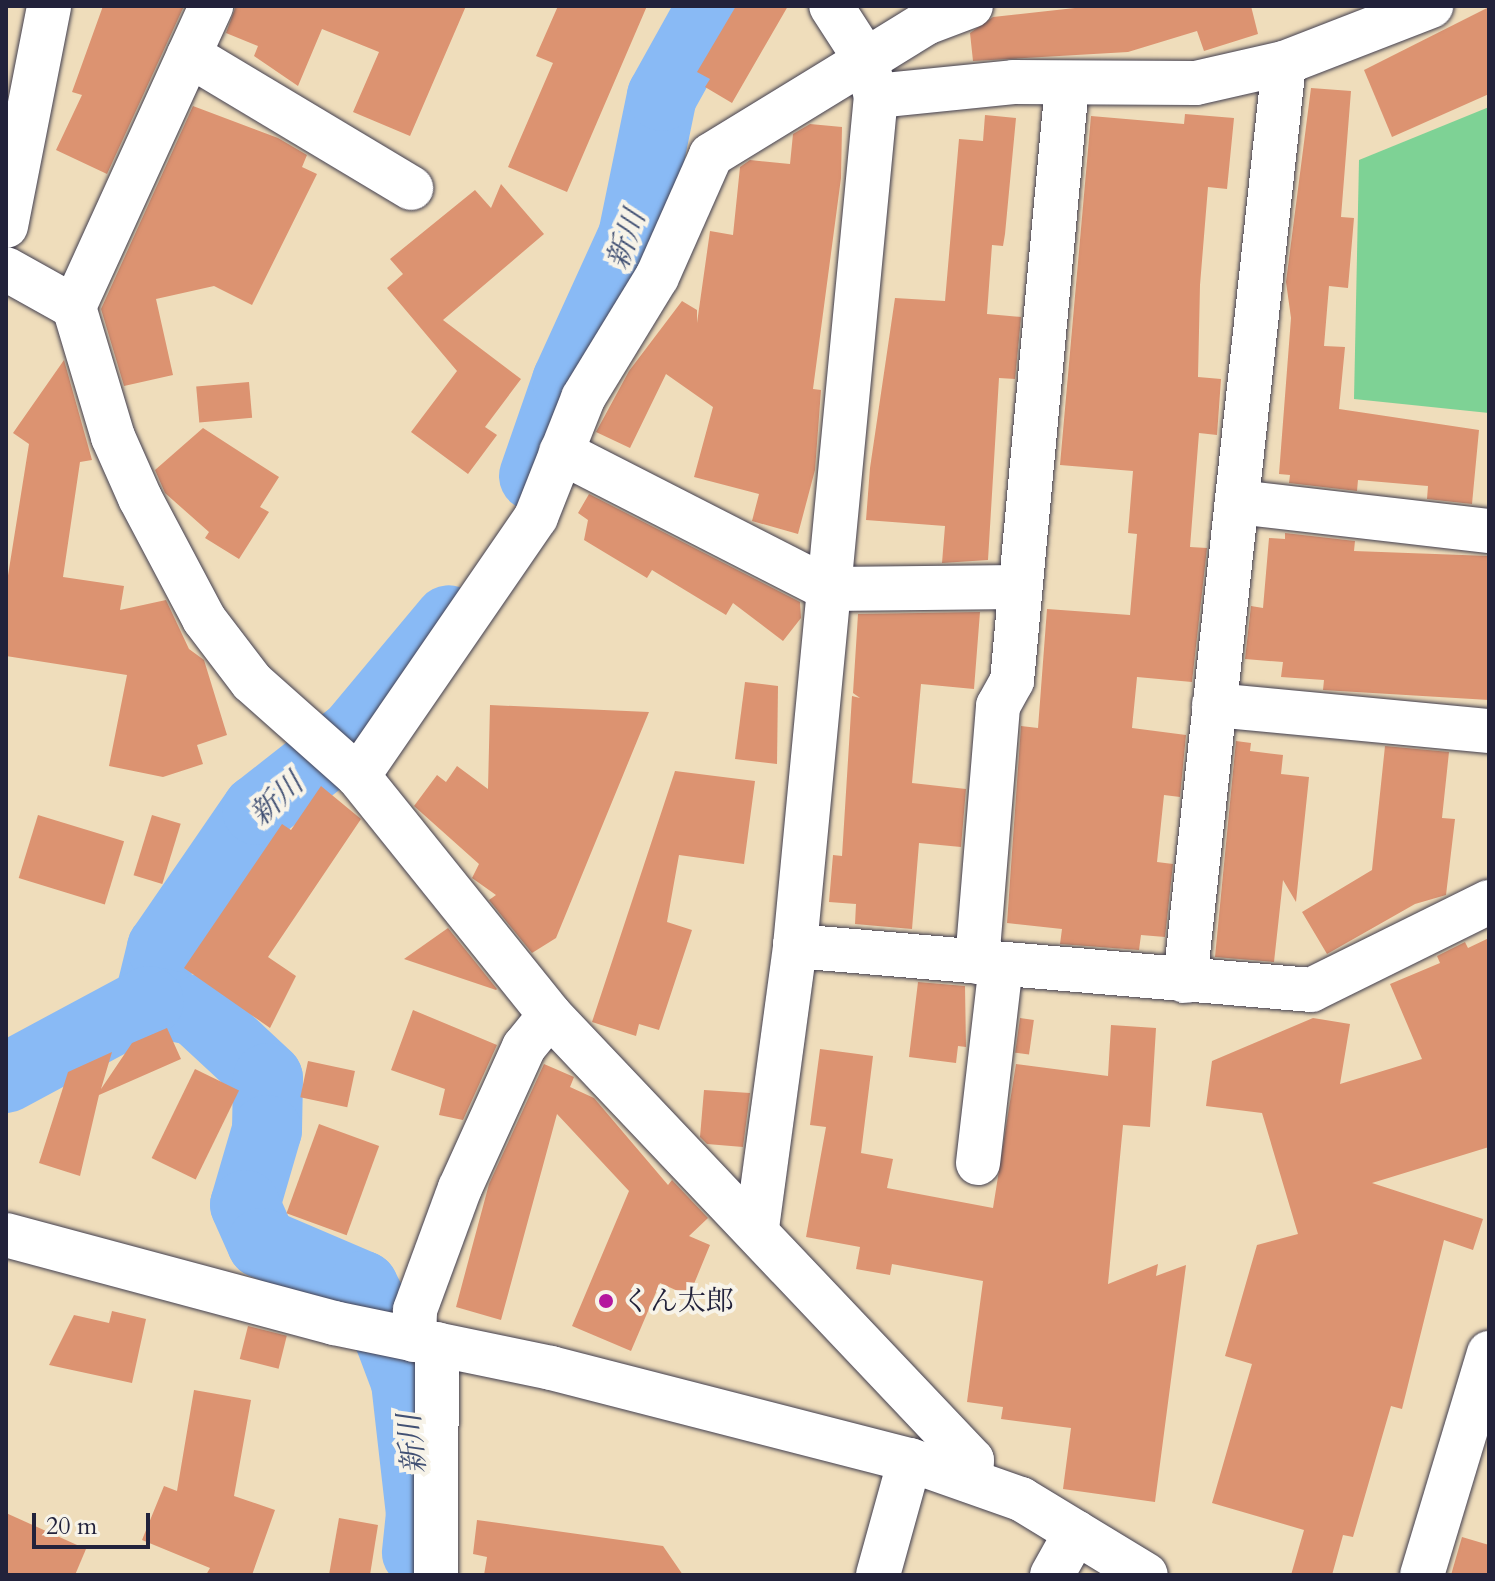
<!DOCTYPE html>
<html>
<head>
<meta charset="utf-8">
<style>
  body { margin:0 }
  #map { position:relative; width:1495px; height:1581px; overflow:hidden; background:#efddbb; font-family:Cardo,"Noto Serif JP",serif }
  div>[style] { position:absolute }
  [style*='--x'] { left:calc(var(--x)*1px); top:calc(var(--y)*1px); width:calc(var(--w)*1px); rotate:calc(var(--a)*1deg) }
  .green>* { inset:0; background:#7ed295 }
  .river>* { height:70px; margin:-35px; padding:0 35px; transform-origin:35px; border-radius:35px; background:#89baf5 }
  .building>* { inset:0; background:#dc9371; transform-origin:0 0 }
  .roads { filter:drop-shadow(0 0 2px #413e4e) drop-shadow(0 0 2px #413e4e) }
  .minor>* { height:44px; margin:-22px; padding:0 22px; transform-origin:22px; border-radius:22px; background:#fff }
  .dots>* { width:22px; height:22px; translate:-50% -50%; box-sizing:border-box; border:4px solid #f7f3e8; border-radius:50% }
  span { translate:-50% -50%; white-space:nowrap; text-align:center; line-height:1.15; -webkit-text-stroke:8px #f7f3e8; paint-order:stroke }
  .poi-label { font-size:28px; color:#22223b }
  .left { translate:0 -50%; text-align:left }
  .water-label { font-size:30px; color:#415073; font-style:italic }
  .frame { position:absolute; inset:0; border:8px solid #22223b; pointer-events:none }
  .scale { position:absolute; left:32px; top:1513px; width:118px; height:36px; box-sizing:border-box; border:4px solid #22223b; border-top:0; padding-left:10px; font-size:24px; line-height:28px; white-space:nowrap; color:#22223b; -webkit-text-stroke:6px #f7f3e8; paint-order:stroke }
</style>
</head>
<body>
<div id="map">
  <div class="green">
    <i style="clip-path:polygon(1489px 107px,1489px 413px,1354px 399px,1359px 160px)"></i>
  </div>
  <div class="river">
    <i style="--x:534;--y:476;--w:101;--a:-70.8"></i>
    <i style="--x:567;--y:381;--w:159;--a:-65.5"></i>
    <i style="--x:633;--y:236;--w:143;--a:-78.3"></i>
    <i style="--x:662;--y:96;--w:103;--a:-60.9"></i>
    <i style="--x:149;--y:1001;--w:55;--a:-76.2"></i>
    <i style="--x:162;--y:948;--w:168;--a:-55.5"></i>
    <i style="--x:257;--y:810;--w:123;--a:-38.1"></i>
    <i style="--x:354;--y:734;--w:148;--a:-50.2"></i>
    <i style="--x:149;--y:1001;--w:48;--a:12"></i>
    <i style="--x:196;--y:1011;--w:98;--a:42.9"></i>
    <i style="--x:268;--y:1078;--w:52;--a:91.1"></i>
    <i style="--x:267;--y:1130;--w:78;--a:106.3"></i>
    <i style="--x:245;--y:1205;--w:42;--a:65.9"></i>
    <i style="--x:262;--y:1243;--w:110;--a:23.1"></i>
    <i style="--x:363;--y:1286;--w:57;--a:63"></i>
    <i style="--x:389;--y:1337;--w:48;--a:69.3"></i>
    <i style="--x:406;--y:1382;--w:133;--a:83.5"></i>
    <i style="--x:421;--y:1514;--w:39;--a:96"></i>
    <i style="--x:6;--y:1078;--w:162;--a:-28.3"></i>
  </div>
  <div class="building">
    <i style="clip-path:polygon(103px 6px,184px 6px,107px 174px,56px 150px,82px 95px,72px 92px)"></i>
    <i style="clip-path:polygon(236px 6px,466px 6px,410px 136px,353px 112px,379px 52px,322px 29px,298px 86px,254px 56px,258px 46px,226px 33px)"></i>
    <i style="clip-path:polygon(558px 6px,647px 6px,567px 192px,508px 167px,553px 63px,536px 56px)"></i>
    <i style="clip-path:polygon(736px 6px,788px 6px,732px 103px,705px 87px,710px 79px,697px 72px)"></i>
    <i style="clip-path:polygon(1093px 6px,1251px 6px,1258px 34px,1204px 51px,1197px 31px,1128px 52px,973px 61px,970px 33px,993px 17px)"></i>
    <i style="clip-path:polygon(1489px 7px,1489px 94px,1392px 137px,1364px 70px)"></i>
    <i style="clip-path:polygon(1311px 88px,1351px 91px,1341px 217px,1354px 218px,1348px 288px,1329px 286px,1324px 346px,1345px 347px,1339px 409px,1479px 430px,1472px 504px,1427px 499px,1428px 486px,1358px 480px,1357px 491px,1289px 483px,1290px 475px,1279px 474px,1291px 318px,1286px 282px)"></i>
    <i style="clip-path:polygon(193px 106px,278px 138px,307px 155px,302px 167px,317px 174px,252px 305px,214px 286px,156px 299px,173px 375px,124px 386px,101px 309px)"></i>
    <i style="clip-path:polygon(1185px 114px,1234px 118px,1227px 189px,1208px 187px,1200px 285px,1198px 377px,1221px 379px,1217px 435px,1199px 433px,1190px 547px,1207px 548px,1192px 682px,1137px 677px,1132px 728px,1186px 735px,1180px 797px,1164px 795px,1157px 862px,1173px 864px,1165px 937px,1141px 935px,1139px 950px,1060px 944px,1062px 929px,1007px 923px,1021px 726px,1038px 728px,1047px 609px,1130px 615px,1137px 534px,1128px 533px,1133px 471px,1060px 465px,1091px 116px,1184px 124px)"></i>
    <i style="clip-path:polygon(985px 115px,1016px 118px,1005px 234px,1003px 246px,992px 245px,987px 314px,1021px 317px,1015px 379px,999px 378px,988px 560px,942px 563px,945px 526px,866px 520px,870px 468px,895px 298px,945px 301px,959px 139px,983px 141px)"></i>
    <i style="clip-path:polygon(810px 124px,842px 127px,841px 178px,813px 389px,821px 390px,815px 470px,798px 534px,752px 521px,759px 494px,694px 477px,713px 407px,666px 374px,630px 448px,596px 432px,629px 371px,682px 301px,697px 310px,697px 323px,710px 231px,733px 235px,740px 167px,750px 160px,790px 164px,793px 134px)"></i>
    <i style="clip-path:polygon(501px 184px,544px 234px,443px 320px,521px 379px,485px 427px,497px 435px,468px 474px,411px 432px,457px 371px,387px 288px,403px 274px,390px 259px,475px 190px,491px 208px)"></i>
    <i style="clip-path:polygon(64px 360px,92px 460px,80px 462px,63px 577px,124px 586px,120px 610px,166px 600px,189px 649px,204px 660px,227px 735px,197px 745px,203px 764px,163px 777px,109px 766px,127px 675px,6px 656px,6px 588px,29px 444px,13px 433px)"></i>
    <i style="left:249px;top:382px;width:36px;height:53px;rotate:85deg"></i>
    <i style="clip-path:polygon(203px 428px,279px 477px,260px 507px,269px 512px,239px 559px,205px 538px,209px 532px,165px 493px,155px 470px)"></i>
    <i style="clip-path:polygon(589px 494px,800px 602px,801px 618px,783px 641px,733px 603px,726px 615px,652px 570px,647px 578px,584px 540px,588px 520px,578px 513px)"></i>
    <i style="clip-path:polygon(1285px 533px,1355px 541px,1354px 551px,1489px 556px,1489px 700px,1323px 690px,1324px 680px,1281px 677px,1283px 662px,1245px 659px,1251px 606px,1263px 608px,1269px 538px,1285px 539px)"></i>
    <i style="clip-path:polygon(980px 612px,974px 689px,921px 684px,912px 783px,966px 789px,961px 847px,919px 843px,912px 929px,855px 924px,856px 904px,829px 902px,833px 855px,842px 856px,852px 696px,860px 698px,853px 693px,858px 614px)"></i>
    <i style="clip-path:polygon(745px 682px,778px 686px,777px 764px,735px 759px)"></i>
    <i style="clip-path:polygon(490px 705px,649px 712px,556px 938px,532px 953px,489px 900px,496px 895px,472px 878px,479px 864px,414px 806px,437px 775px,446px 782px,457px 766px,488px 789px)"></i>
    <i style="clip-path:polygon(1236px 741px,1251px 743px,1250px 751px,1283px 755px,1281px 774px,1309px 777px,1296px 902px,1283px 880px,1274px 962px,1215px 957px)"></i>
    <i style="clip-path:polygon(1385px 746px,1449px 752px,1442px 818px,1455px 819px,1446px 895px,1415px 904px,1327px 954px,1302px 912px,1372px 870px)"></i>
    <i style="clip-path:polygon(675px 771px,755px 781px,744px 864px,679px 855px,667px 922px,692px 930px,659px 1030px,639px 1024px,636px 1036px,592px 1022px)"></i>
    <i style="clip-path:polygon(321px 786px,361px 819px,268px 957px,296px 976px,270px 1028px,184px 968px,282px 824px,291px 830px)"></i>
    <i style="left:38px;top:815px;width:90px;height:66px;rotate:17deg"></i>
    <i style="left:152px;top:815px;width:30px;height:63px;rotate:17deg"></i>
    <i style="clip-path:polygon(448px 928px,497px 989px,496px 990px,404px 959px)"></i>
    <i style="clip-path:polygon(1489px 938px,1489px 1147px,1372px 1183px,1483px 1219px,1473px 1250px,1444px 1240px,1402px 1409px,1391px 1406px,1353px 1537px,1343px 1535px,1332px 1575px,1291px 1575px,1304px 1530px,1212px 1503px,1252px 1364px,1225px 1356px,1257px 1245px,1298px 1234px,1262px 1113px,1206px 1106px,1212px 1061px,1313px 1018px,1350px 1024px,1340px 1084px,1422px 1059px,1390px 984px,1440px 963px,1437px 956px,1465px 942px,1468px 948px)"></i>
    <i style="clip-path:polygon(918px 982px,965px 986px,966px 1047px,958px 1046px,956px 1063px,909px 1057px)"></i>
    <i style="clip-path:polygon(413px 1010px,497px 1045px,463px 1120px,439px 1115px,445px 1089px,391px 1070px)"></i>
    <i style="left:1020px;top:1018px;width:14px;height:35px;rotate:8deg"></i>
    <i style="clip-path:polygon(1111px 1025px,1156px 1028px,1150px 1127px,1123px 1125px,1108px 1284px,1158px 1264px,1156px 1276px,1186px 1265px,1155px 1502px,1063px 1489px,1071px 1428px,1001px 1419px,1003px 1407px,967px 1402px,983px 1281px,892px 1264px,890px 1275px,856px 1269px,860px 1247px,806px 1237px,826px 1127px,810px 1125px,820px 1049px,873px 1056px,861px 1153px,893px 1159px,887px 1188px,993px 1208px,1016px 1064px,1108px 1076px)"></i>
    <i style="clip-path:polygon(167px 1028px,181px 1059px,99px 1095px,80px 1176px,39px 1163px,68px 1072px,112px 1052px,101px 1089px,132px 1043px)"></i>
    <i style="left:308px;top:1061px;width:48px;height:37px;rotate:12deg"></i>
    <i style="clip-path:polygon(544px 1064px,574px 1077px,570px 1087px,594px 1098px,668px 1185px,672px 1180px,708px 1218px,689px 1236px,710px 1245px,689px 1296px,660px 1283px,631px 1351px,572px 1326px,629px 1191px,557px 1114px,501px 1320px,456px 1307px,489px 1184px)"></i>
    <i style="left:195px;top:1069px;width:49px;height:99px;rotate:26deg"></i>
    <i style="clip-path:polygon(704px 1090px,750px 1093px,743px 1147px,707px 1144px,700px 1137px)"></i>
    <i style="left:319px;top:1124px;width:64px;height:95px;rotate:20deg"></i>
    <i style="clip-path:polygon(112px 1311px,146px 1319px,132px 1383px,49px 1365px,74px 1315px,109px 1323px)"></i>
    <i style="left:248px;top:1326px;width:40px;height:34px;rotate:14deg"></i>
    <i style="clip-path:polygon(194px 1390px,251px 1400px,234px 1496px,275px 1510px,252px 1575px,206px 1575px,210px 1568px,142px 1540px,164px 1486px,177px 1491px)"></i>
    <i style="clip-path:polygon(6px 1513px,86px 1549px,75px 1575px,6px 1575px)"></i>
    <i style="clip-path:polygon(339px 1518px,378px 1525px,370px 1575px,329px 1575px)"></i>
    <i style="clip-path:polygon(477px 1520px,663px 1546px,683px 1575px,484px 1575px,487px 1557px,473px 1554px)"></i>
    <i style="clip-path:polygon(1462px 1537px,1489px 1545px,1489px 1575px,1451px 1575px)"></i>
  </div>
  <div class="roads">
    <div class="minor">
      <i style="--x:189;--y:55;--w:259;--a:30.9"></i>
      <i style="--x:876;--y:96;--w:138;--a:-5.8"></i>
      <i style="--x:1013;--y:82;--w:183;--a:0.3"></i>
      <i style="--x:1196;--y:83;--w:90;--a:-12.8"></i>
      <i style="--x:1284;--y:63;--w:158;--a:-21.2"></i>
      <i style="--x:6;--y:226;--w:224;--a:-78.9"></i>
      <i style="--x:6;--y:269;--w:78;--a:29.2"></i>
      <i style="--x:74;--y:307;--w:136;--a:73.3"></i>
      <i style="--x:113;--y:437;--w:67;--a:66.1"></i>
      <i style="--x:140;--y:498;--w:137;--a:62.1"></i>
      <i style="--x:204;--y:619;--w:79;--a:52.7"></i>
      <i style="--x:252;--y:682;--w:142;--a:41.6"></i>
      <i style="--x:358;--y:776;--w:307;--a:51.2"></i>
      <i style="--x:550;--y:1015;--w:613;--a:46.52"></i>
      <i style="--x:972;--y:1460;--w:21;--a:93"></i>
      <i style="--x:74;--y:307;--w:331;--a:-65.5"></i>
      <i style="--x:561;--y:452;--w:301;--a:27.1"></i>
      <i style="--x:829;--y:589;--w:191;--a:-0.6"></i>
      <i style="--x:1237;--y:502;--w:254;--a:6.6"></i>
      <i style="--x:1214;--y:705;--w:276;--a:5.4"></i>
      <i style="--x:358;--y:776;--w:314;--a:-55.5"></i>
      <i style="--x:536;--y:517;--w:128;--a:-68.4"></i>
      <i style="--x:583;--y:398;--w:142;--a:-58.6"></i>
      <i style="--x:657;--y:277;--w:133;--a:-66.1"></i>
      <i style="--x:711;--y:155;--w:182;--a:-31.5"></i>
      <i style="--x:866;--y:60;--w:64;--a:-122.9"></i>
      <i style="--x:795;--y:946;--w:518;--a:4.87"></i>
      <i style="--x:1311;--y:990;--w:199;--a:-26.3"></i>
      <i style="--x:977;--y:962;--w:257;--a:-85.3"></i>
      <i style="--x:998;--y:706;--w:29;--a:-61"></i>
      <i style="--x:1012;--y:681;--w:599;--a:-84.73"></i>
      <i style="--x:1185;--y:981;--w:923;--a:-83.84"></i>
      <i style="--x:978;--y:1163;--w:200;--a:-83.4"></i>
      <i style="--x:757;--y:1228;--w:285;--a:-82.3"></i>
      <i style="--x:795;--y:946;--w:854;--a:-84.56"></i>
      <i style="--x:876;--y:96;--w:37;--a:-106"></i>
      <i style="--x:866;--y:60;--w:70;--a:-31.7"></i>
      <i style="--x:926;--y:23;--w:48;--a:-20.7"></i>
      <i style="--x:6;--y:1235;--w:340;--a:15"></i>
      <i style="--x:334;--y:1323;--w:222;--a:11.7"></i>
      <i style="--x:551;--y:1368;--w:371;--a:14.4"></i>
      <i style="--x:910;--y:1460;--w:118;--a:19.4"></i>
      <i style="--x:1021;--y:1499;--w:146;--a:31.3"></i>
      <i style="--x:414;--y:1340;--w:30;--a:-88"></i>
      <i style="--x:415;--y:1310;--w:130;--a:-69.8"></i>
      <i style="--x:460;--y:1188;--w:155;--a:-65.6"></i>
      <i style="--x:524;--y:1047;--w:41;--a:-50.9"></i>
      <i style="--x:436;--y:1575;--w:231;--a:-89.8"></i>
      <i style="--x:878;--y:1575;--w:119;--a:-74.5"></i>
      <i style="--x:1052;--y:1575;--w:49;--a:-60.8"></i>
      <i style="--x:1422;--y:1575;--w:232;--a:-73.2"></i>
    </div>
  </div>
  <div class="dots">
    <i style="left:606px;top:1301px;background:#b5179e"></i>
  </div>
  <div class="poi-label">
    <span class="left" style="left:622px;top:1301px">くん太郎</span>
  </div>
  <div class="water-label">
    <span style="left:627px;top:240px;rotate:-71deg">新川</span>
    <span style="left:277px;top:800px;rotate:-43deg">新川</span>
    <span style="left:413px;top:1444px;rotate:-96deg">新川</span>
  </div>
  <div class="frame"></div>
  <div class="scale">20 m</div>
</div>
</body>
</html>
